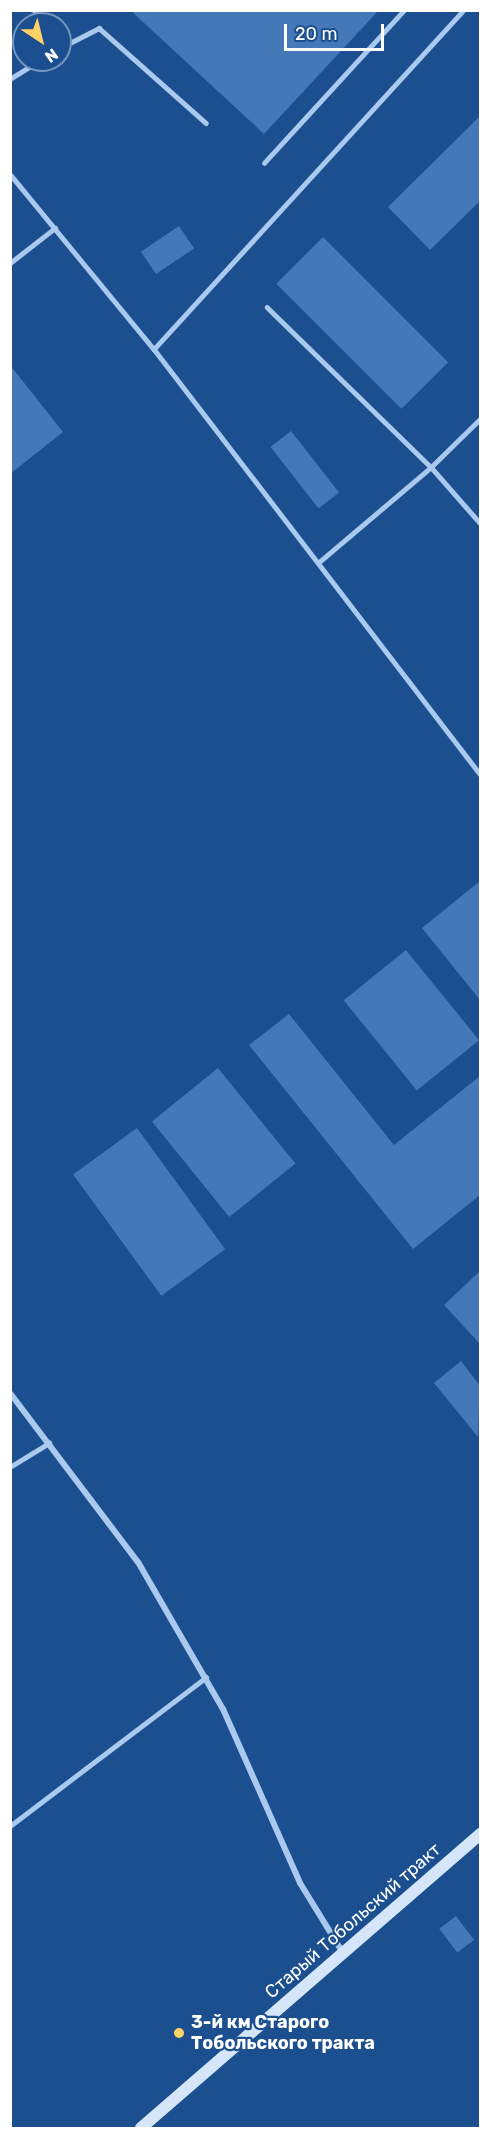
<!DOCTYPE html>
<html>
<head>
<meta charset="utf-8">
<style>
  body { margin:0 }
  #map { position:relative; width:491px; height:2139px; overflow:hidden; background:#1b4f8f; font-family:Rubik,sans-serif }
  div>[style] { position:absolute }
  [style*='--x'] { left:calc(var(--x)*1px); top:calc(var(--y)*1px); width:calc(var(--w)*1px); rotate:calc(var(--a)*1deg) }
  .building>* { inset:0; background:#4478b7; transform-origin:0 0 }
  .lane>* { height:4.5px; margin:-2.25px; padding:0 2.25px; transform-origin:2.25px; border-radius:2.25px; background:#a9c9ee }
  .street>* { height:6px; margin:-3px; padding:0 3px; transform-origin:3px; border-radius:3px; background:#a9c9ee }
  .secondary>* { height:12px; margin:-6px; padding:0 6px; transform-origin:6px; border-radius:6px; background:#d6e6fa }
  .dots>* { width:16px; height:16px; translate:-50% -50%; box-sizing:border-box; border:3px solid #1b4f8f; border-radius:50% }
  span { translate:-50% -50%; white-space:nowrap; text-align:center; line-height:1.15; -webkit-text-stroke:4.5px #1b4f8f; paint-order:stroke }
  .street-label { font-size:18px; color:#fff }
  .poi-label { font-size:18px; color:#fff; font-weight:700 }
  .left { translate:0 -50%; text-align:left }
  .frame { position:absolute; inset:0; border:12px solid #fff; pointer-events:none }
  .north { position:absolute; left:12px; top:12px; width:60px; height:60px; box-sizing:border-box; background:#1b4f8f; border:2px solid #7695bc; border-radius:50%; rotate:145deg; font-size:16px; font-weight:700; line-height:24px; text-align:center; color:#fff }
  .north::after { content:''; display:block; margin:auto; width:21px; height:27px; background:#ffd166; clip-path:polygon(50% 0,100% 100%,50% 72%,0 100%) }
  .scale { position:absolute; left:284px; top:24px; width:100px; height:27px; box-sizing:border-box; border:3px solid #fff; border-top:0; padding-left:8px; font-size:18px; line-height:21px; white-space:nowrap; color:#fff; -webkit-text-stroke:4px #1b4f8f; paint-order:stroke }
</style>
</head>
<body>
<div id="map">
  <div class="building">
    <i style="clip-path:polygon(130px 10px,379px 10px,264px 134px)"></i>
    <i style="clip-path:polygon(480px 116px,480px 201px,430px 250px,388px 207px)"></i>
    <i style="left:179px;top:226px;width:27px;height:46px;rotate:56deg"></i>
    <i style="left:323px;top:237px;width:177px;height:66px;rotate:45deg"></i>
    <i style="clip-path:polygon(10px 365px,63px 432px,10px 474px)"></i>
    <i style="left:291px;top:431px;width:78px;height:26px;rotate:52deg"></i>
    <i style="clip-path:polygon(480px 881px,480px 1000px,422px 928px)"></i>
    <i style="left:406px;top:950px;width:116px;height:80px;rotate:51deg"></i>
    <i style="clip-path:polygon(289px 1014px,394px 1145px,480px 1076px,480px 1195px,413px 1249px,249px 1045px)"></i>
    <i style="left:218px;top:1068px;width:123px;height:85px;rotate:51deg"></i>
    <i style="left:137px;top:1128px;width:150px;height:79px;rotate:54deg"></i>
    <i style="clip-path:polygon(480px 1271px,480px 1344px,444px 1305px)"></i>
    <i style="clip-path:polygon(461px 1361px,480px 1386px,478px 1437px,434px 1383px)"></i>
    <i style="left:456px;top:1916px;width:30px;height:21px;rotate:53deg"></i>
  </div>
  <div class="lane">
    <i style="--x:34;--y:10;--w:20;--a:45"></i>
    <i style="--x:60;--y:36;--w:11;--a:41"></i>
    <i style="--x:60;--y:48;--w:44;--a:-27.1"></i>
    <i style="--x:99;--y:28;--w:143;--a:41.6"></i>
    <i style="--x:10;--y:79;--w:36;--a:-32"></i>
    <i style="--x:264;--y:163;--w:207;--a:-47.5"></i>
    <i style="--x:10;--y:174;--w:227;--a:50.6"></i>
    <i style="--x:154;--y:349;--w:536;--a:52.51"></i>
    <i style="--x:10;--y:263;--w:57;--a:-37.9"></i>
    <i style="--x:267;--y:307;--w:229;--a:44.3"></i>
    <i style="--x:431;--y:467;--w:69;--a:-44.4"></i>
    <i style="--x:154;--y:349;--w:459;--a:-47.6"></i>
    <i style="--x:318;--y:563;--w:148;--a:-40.3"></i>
    <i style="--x:431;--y:467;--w:74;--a:48.8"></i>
    <i style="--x:10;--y:1467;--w:46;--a:-31.6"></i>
    <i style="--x:10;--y:1826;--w:246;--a:-37.2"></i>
  </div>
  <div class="street">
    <i style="--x:10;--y:1393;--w:212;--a:52.9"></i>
    <i style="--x:138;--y:1562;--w:170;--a:60"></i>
    <i style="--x:223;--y:1709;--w:190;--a:66.1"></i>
    <i style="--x:300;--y:1883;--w:82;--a:58.4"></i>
  </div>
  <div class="secondary">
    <i style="--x:141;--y:2128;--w:449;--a:-40.9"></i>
  </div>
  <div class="dots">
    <i style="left:179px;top:2033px;background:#ffd166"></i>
  </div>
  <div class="street-label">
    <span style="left:353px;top:1921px;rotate:-41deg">Старый Тобольский тракт</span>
  </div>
  <div class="poi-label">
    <span class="left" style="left:191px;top:2033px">3-й км Старого<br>Тобольского тракта</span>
  </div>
  <div class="frame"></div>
  <div class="north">N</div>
  <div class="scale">20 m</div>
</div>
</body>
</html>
